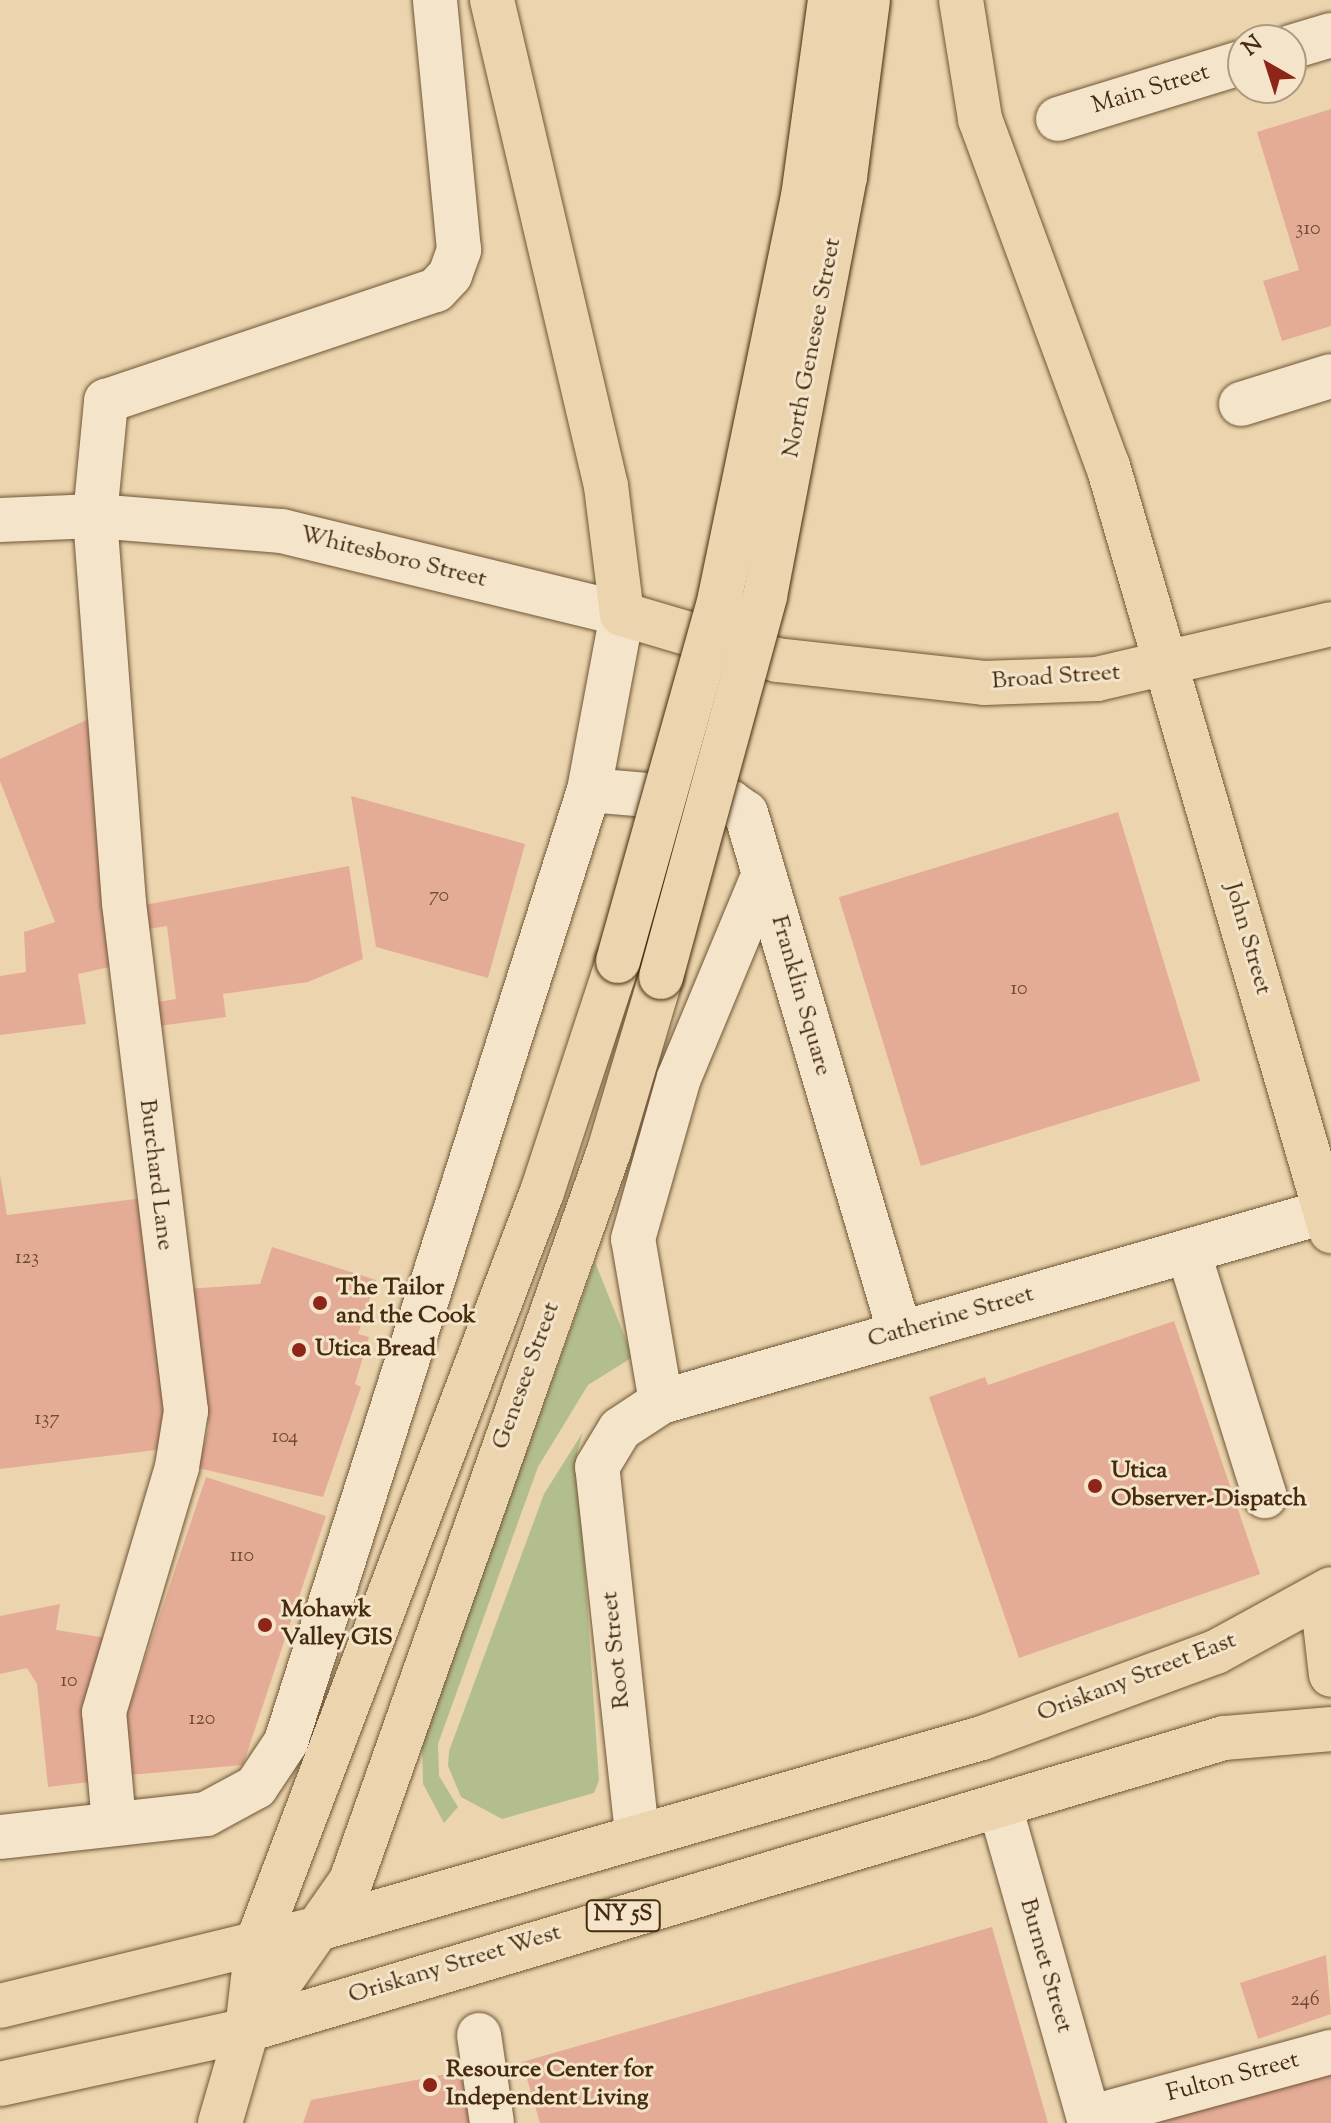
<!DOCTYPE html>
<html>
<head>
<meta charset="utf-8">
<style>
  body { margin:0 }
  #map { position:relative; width:1331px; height:2123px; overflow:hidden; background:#ecd5ae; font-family:"Sorts Mill Goudy",serif }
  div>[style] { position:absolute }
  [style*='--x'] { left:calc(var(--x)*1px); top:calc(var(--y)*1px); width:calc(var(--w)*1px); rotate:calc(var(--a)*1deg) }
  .green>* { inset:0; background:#b3be8e }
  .building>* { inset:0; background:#e4ac96; transform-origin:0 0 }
  .roads { filter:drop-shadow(0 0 2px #705636) drop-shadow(0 0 2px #705636) }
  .minor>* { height:44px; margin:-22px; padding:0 22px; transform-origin:22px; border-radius:22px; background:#f3e4ca }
  .major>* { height:44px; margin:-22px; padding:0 22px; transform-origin:22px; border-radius:22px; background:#ecd5ae }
  .bridges { filter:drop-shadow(0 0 2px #462b0e) drop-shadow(0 0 2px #462b0e) }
  .major-bridge>* { height:44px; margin:-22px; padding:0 22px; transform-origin:22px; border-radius:22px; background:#ecd5ae }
  .dots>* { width:22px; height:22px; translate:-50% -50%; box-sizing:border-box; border:4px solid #f3e4ca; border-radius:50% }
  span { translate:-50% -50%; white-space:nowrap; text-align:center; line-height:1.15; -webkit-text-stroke:6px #f3e4ca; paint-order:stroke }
  .number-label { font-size:20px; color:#6e4b30 }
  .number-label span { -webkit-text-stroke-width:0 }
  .shield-label span { padding:2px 6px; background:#f3e4ca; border:2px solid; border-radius:6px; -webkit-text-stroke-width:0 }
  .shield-label { font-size:22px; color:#462b0e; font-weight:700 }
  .street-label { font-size:24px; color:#462b0e }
  .poi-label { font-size:24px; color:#462b0e; font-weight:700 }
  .left { translate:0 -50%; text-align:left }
  .north { position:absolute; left:1227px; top:24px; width:80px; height:80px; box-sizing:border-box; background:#f3e4ca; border:2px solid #ae9a7f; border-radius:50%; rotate:321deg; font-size:22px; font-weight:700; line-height:32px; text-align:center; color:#462b0e }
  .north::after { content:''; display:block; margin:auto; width:28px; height:36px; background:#8f2418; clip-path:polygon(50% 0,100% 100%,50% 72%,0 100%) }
</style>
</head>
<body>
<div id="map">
  <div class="green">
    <i style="clip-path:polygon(595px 1262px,633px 1357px,588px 1385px,538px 1467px,438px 1744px,439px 1776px,458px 1807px,444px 1823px,423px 1784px,422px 1740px)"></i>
    <i style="clip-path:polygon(583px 1432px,577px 1453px,599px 1780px,594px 1793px,502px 1819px,461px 1797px,448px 1766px,449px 1751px,544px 1494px)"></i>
  </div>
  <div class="building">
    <i style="clip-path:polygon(1331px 109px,1331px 326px,1282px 341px,1263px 281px,1299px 270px,1257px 132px)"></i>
    <i style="clip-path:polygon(102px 713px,114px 966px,78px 974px,86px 1024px,0 1035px,0 976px,26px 972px,24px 932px,55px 922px,0 781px,0 759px)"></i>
    <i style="clip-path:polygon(351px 796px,525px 844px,488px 978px,376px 947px)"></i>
    <i style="left:1118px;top:812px;width:281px;height:292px;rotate:73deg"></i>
    <i style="clip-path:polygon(349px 866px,363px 959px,308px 982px,223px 994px,226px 1017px,159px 1026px,158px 1002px,176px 999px,167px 926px,142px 930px,139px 906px)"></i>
    <i style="clip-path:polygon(0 1175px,7px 1215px,143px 1198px,172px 1448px,0 1469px)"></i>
    <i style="clip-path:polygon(272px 1247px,376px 1280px,358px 1334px,369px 1337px,355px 1384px,361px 1387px,323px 1497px,198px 1468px,209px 1426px,186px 1289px,260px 1284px)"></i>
    <i style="clip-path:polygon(1174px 1321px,1260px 1574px,1019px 1658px,929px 1397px,985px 1377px,988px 1385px)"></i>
    <i style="clip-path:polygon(206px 1477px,326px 1516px,243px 1765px,129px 1775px,125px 1719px)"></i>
    <i style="clip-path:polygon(60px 1604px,56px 1630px,107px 1638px,106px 1780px,48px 1787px,37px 1684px,27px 1668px,0 1674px,0 1616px)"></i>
    <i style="clip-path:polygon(992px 1927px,1048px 2123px,540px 2123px,522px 2062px)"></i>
    <i style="clip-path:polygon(1326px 1955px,1331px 2014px,1258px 2039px,1240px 1983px)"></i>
    <i style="clip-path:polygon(468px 2070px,476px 2123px,303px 2123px,311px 2100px)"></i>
    <i style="clip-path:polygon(1331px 2070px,1331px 2123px,1159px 2123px,1159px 2122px)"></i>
  </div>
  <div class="roads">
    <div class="minor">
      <i style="--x:1291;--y:47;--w:42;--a:-16.7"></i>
      <i style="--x:1058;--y:119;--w:194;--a:-17.1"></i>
      <i style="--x:1241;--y:404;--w:94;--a:-17.3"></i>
      <i style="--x:0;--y:520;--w:95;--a:-2.4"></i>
      <i style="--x:95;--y:516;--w:188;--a:4.6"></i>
      <i style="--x:282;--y:531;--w:350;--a:13.7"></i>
      <i style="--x:622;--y:614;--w:179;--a:100.6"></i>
      <i style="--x:589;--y:790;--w:999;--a:107.66"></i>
      <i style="--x:286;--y:1742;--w:54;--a:123.7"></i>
      <i style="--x:256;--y:1787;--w:57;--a:151.6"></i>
      <i style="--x:206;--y:1814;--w:207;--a:173.6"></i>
      <i style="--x:589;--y:790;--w:142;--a:4.9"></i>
      <i style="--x:730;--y:802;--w:19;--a:35"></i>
      <i style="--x:746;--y:813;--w:542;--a:73.5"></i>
      <i style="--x:1188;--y:1251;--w:257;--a:72.6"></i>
      <i style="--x:661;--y:1402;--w:165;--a:-99.7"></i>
      <i style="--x:633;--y:1239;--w:167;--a:-74.1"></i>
      <i style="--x:679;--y:1078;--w:221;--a:-67.4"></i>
      <i style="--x:1001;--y:1810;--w:325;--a:74.1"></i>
      <i style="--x:114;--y:1823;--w:111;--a:-95.1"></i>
      <i style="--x:104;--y:1712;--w:256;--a:-73.4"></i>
      <i style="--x:177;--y:1467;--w:57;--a:-80.9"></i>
      <i style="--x:186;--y:1411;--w:512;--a:-96.96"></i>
      <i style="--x:124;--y:903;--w:388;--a:-94.3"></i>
      <i style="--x:95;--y:516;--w:116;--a:-84.5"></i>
      <i style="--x:106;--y:401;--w:348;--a:-18.6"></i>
      <i style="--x:436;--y:290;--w:21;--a:-47"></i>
      <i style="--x:450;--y:275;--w:27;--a:-70"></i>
      <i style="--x:459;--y:250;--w:251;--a:-95.5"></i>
      <i style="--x:637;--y:1833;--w:368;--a:-96.2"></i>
      <i style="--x:597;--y:1467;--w:44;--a:-58.8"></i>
      <i style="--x:620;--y:1429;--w:49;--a:-33.4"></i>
      <i style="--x:661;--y:1402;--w:697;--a:-15.99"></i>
      <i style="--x:479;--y:2035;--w:89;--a:81.6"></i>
      <i style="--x:1089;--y:2118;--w:251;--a:-15.3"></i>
    </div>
    <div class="major">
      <i style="--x:492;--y:0;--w:499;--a:76.8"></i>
      <i style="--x:606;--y:486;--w:129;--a:82.9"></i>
      <i style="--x:622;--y:614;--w:162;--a:16.5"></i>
      <i style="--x:777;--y:660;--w:208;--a:6.3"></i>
      <i style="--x:984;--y:683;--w:113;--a:-2"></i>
      <i style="--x:1097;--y:679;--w:240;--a:-13.2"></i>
      <i style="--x:961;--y:0;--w:121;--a:80.9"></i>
      <i style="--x:980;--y:119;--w:370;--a:69.8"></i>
      <i style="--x:1108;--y:466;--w:797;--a:73.75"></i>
      <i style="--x:1331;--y:1604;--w:20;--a:108"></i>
      <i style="--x:1325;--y:1623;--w:52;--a:83.4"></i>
      <i style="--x:0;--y:2006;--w:330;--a:-13.7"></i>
      <i style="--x:321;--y:1928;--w:688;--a:-16.04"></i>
      <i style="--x:982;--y:1738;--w:249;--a:-20.2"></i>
      <i style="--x:1216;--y:1652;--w:131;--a:-28.7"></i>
      <i style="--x:248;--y:2028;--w:179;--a:-55"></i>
      <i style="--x:351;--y:1881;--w:774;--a:-70.54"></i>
      <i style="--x:609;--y:1151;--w:182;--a:-73.4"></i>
      <i style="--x:0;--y:2084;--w:253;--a:-12.3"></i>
      <i style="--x:247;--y:2030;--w:1020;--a:-16.64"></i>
      <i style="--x:1224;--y:1738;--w:107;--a:-4.8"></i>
      <i style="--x:220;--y:2123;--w:97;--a:-73.8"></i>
      <i style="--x:247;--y:2030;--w:88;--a:-83.4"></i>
      <i style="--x:257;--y:1943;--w:803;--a:-69.22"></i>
      <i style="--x:542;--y:1192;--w:243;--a:-71.8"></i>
    </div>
  </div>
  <div class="bridges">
    <div class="major-bridge">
      <i style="--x:618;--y:961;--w:378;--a:-74.3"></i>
      <i style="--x:720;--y:597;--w:409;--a:-78.3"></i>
      <i style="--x:803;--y:197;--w:199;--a:-82.2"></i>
      <i style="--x:661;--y:977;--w:395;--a:-74.7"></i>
      <i style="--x:765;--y:596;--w:427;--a:-79.2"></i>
      <i style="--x:845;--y:177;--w:178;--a:-82.6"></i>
    </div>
  </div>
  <div class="dots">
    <i style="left:320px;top:1303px;background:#8f2418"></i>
    <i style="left:299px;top:1350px;background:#8f2418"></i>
    <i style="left:1095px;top:1486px;background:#8f2418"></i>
    <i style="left:265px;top:1625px;background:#8f2418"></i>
    <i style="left:430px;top:2085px;background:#8f2418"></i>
  </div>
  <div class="number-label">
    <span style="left:1308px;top:229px">310</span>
    <span style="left:439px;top:896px">70</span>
    <span style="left:1019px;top:989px">10</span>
    <span style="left:27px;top:1258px">123</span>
    <span style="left:47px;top:1419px">137</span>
    <span style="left:285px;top:1437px">104</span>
    <span style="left:242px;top:1556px">110</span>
    <span style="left:69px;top:1681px">10</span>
    <span style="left:202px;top:1719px">120</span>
    <span style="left:1305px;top:2000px">246</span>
  </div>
  <div class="shield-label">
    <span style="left:623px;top:1916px">NY 5S</span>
  </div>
  <div class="street-label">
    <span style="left:1151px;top:90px;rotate:-17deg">Main Street</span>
    <span style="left:813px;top:348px;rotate:-79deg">North Genesee Street</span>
    <span style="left:393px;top:558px;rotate:14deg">Whitesboro Street</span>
    <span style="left:1056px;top:678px;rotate:-4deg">Broad Street</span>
    <span style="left:1247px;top:939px;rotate:74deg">John Street</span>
    <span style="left:800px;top:996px;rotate:74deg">Franklin Square</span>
    <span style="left:155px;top:1175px;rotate:83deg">Burchard Lane</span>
    <span style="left:951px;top:1318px;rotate:-16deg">Catherine Street</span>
    <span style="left:527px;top:1376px;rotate:-70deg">Genesee Street</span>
    <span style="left:617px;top:1650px;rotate:-96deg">Root Street</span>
    <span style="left:1137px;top:1678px;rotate:-21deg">Oriskany Street East</span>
    <span style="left:455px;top:1965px;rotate:-17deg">Oriskany Street West</span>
    <span style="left:1045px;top:1966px;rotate:74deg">Burnet Street</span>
    <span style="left:1233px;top:2078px;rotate:-15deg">Fulton Street</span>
  </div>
  <div class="poi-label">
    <span class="left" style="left:336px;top:1303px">The Tailor<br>and the Cook</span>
    <span class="left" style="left:315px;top:1350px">Utica Bread</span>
    <span class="left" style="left:1111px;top:1486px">Utica<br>Observer-Dispatch</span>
    <span class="left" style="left:281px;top:1625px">Mohawk<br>Valley GIS</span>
    <span class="left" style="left:446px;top:2085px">Resource Center for<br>Independent Living</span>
  </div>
  <div class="north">N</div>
</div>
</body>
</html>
